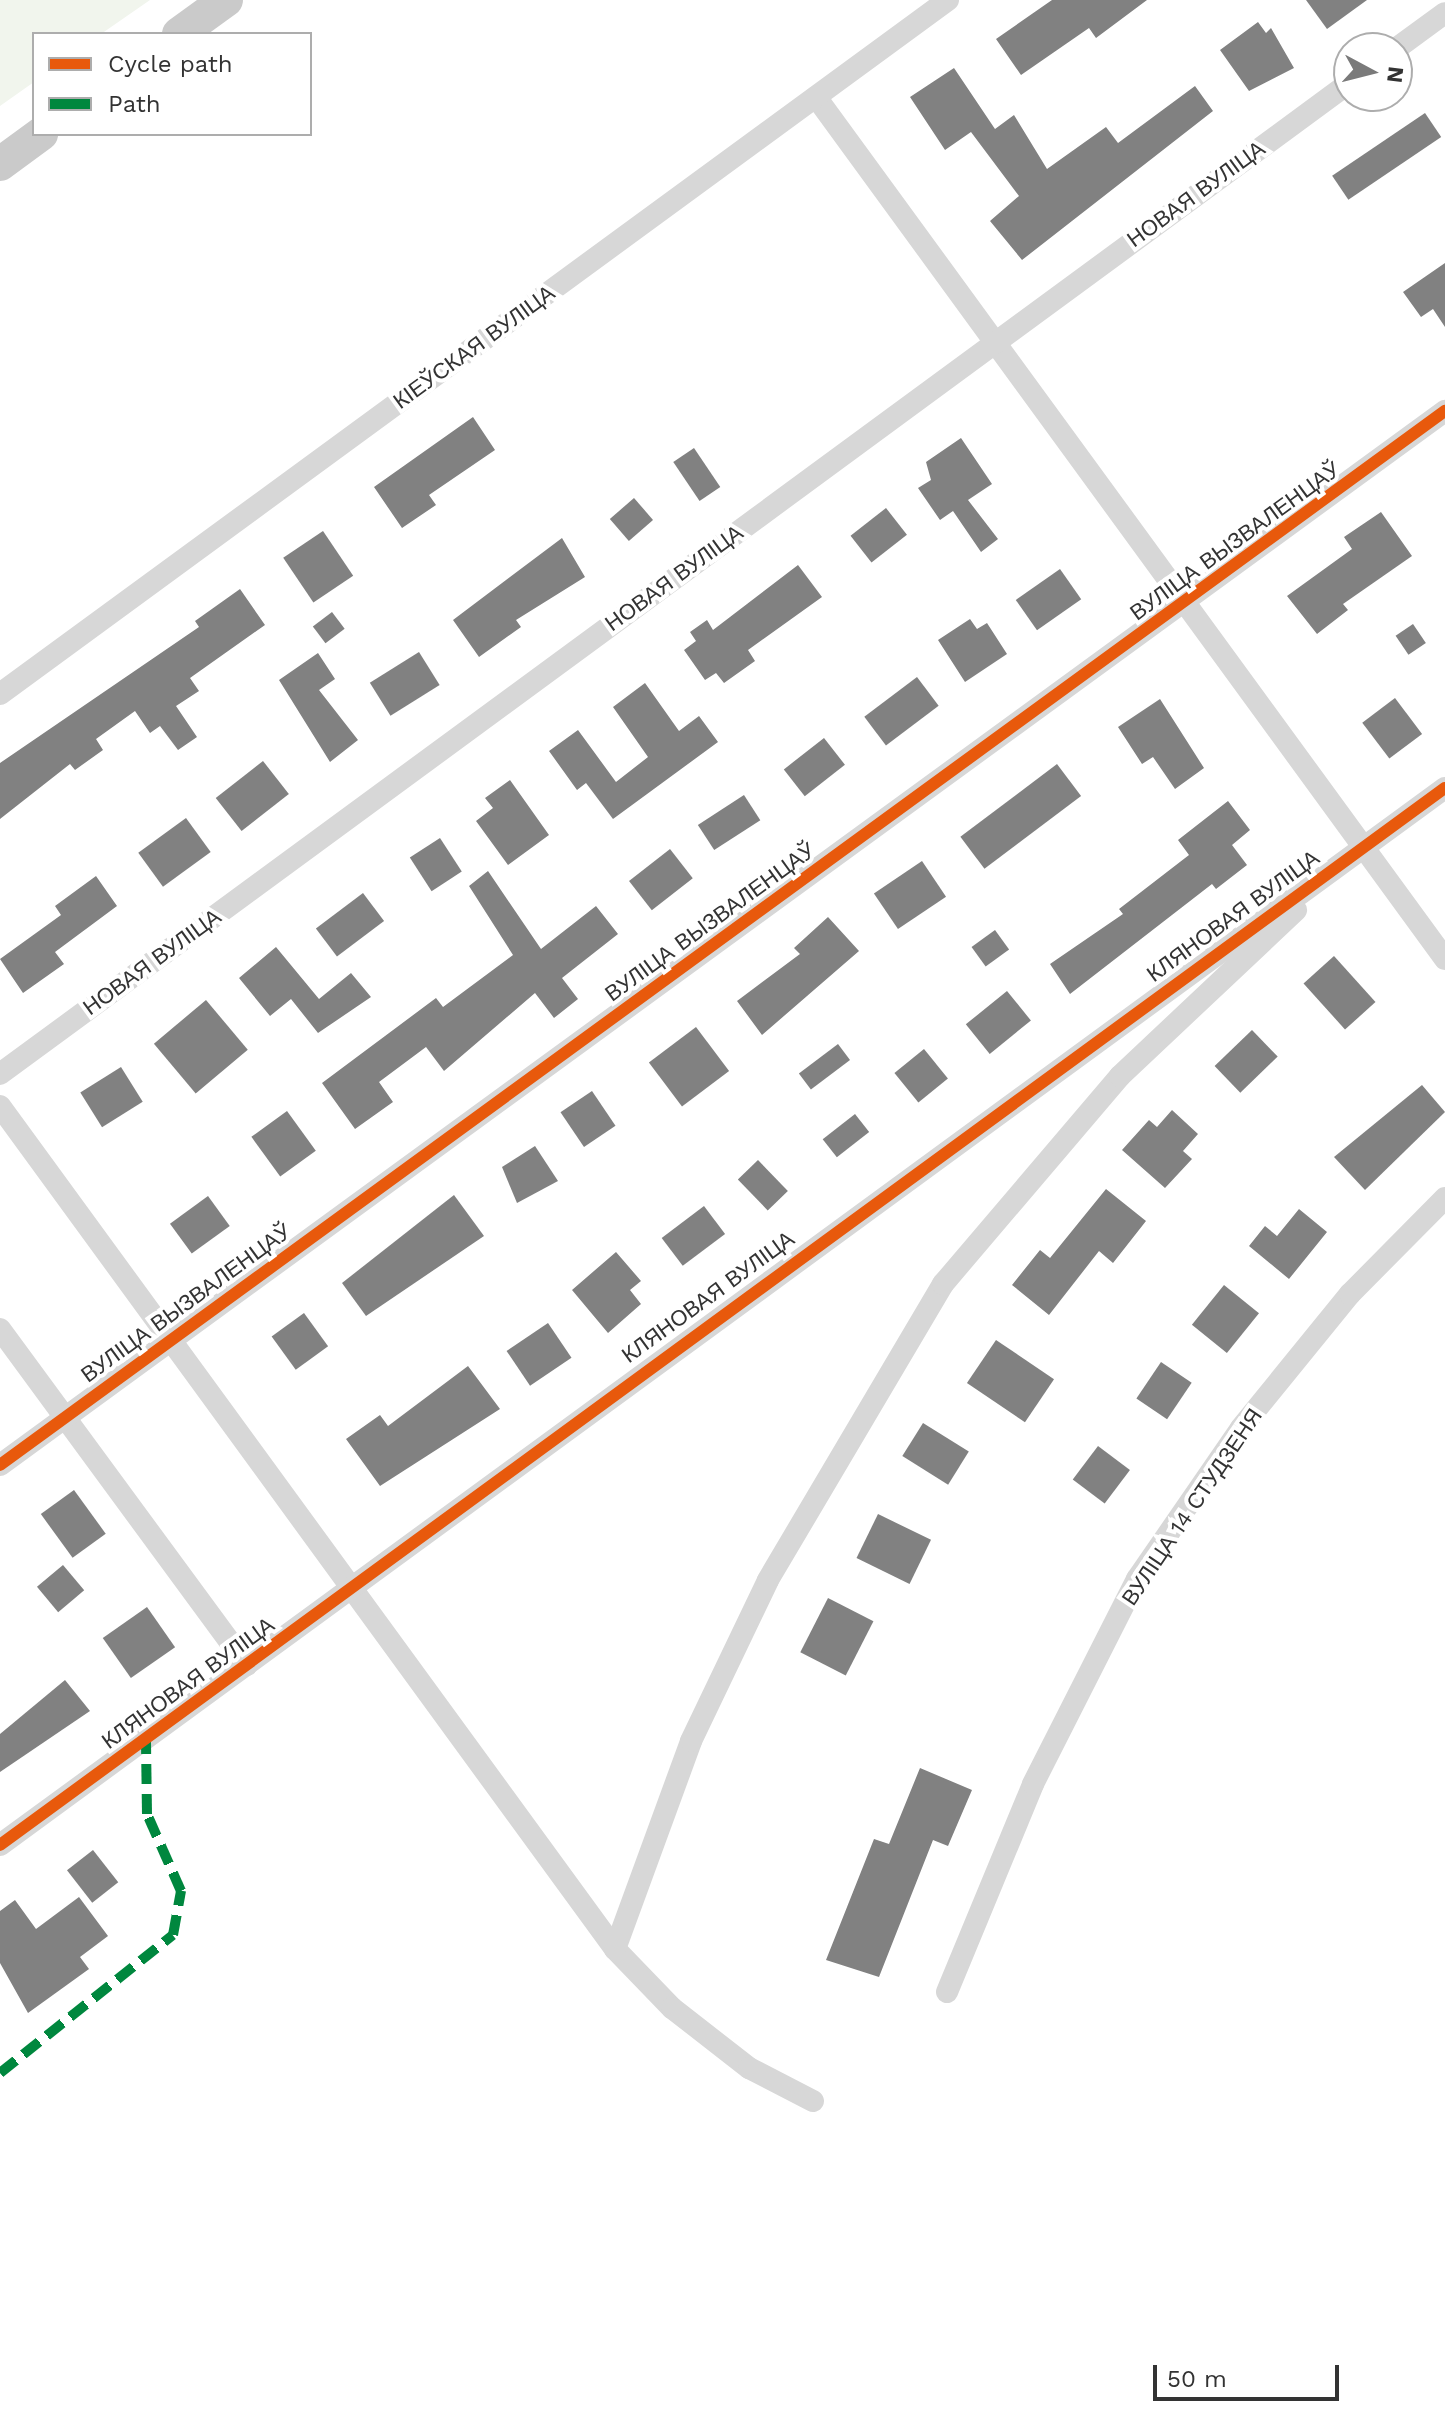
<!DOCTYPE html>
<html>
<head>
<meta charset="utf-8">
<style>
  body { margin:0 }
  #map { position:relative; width:1445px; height:2433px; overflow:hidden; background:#fff; font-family:"Work Sans",sans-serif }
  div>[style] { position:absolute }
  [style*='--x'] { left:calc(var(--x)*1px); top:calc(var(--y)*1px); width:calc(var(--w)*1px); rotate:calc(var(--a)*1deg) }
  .green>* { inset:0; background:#f1f5ed }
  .building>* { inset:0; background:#818181; transform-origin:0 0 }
  .minor>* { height:22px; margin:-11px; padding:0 11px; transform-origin:11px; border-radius:11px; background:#d7d7d7 }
  .primary>* { height:34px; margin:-17px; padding:0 17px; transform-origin:17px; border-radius:17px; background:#cacaca }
  .quiet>* { height:10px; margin-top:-5px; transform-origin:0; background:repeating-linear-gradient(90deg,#00873e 0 20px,transparent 0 30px) }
  .cycleway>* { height:12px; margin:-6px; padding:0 6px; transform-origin:6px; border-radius:6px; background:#e8590c }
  span { translate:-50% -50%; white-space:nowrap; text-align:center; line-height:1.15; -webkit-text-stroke:8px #fff; paint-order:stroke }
  .street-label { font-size:22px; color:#333 }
  .legend { position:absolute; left:32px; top:32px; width:280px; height:104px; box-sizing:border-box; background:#fff; border:2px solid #adadad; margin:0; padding:10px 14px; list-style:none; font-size:24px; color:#333 }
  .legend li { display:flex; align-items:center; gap:16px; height:40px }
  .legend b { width:40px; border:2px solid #adadad }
  .north { position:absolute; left:1333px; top:32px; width:80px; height:80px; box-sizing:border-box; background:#fff; border:2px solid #adadad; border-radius:50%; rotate:97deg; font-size:22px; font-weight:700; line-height:32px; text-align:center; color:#333 }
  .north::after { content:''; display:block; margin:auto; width:28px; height:36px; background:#7a7a7a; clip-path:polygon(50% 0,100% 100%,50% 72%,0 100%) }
  .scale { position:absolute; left:1153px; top:2365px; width:186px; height:36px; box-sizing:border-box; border:4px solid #333; border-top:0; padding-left:10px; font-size:24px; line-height:28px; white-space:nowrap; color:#333; -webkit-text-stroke:6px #fff; paint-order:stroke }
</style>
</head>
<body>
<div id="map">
  <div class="green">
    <i style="clip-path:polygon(0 0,150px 0,101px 34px,34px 34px,34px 82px,0 106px)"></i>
  </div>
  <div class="building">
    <i style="clip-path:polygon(1052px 0,1147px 0,1096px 38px,1089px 28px,1021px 75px,996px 39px)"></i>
    <i style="clip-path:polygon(1306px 0,1367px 0,1327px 29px)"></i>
    <i style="clip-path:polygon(1258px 22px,1266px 33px,1271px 28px,1294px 68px,1249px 91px,1220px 50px)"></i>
    <i style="clip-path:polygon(954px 68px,995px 129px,1014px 115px,1047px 169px,1106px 127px,1118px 143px,1195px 86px,1213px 111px,1022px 260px,990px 221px,1019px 196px,971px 132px,945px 150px,910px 97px)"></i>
    <i style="left:1425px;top:113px;width:29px;height:112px;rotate:56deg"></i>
    <i style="clip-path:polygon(1445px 263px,1445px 327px,1433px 309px,1421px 317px,1403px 292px)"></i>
    <i style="clip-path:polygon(473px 417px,495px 450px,429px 495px,436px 505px,402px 528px,374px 487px)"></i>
    <i style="clip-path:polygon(961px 438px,992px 484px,968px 500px,998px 539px,981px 552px,953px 511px,940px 520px,918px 488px,931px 480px,926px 462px)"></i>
    <i style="left:694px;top:448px;width:47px;height:25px;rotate:56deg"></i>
    <i style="left:634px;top:498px;width:29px;height:32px;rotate:49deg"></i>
    <i style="left:886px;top:508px;width:34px;height:45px;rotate:52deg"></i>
    <i style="clip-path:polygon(1381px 512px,1412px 556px,1343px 604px,1348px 610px,1317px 634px,1287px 596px,1352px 549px,1344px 537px)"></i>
    <i style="left:323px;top:531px;width:54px;height:48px;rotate:56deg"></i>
    <i style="clip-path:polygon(562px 538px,585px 577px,516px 620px,521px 627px,479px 657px,453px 620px)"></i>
    <i style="clip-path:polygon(798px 565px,822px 597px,748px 650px,755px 661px,724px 683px,716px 673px,705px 680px,684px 650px,696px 641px,690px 632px,707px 620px,713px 630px)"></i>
    <i style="left:1060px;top:569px;width:37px;height:54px;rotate:55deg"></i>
    <i style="clip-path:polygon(240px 589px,265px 625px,190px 678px,199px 691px,176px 706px,197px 737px,178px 750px,160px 726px,150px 733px,135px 711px,96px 739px,103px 750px,75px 770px,70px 764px,0 819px,0 763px,199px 627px,195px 621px)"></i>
    <i style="left:332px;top:612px;width:21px;height:24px;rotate:53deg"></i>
    <i style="clip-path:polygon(970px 619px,977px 629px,987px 623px,1007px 654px,965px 682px,938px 640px)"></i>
    <i style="left:1413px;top:624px;width:23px;height:21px;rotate:56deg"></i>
    <i style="left:419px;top:652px;width:39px;height:58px;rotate:58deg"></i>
    <i style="clip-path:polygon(318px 653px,335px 679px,319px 690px,358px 740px,330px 762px,279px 680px)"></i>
    <i style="left:917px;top:677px;width:36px;height:66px;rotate:53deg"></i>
    <i style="clip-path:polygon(645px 683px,679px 731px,699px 716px,718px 742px,613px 819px,586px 783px,577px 790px,549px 751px,578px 730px,616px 782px,648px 757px,613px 707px)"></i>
    <i style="left:1395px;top:698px;width:45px;height:41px;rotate:53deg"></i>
    <i style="clip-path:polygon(1160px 699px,1204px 768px,1175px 789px,1153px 757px,1142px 764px,1118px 727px)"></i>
    <i style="left:824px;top:738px;width:34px;height:51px;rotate:52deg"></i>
    <i style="left:263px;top:761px;width:42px;height:60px;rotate:52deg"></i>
    <i style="left:1057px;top:764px;width:40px;height:121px;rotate:53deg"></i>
    <i style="clip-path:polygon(510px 780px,549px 835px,508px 865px,476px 821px,493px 808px,485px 798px)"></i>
    <i style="left:744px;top:795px;width:30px;height:55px;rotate:57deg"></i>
    <i style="clip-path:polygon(1228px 801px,1250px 830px,1232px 845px,1247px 865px,1216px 889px,1212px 884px,1070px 994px,1050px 964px,1123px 914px,1119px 909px,1189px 855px,1178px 840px)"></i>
    <i style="left:186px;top:818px;width:42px;height:59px;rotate:54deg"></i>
    <i style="left:440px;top:838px;width:40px;height:36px;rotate:57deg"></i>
    <i style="left:670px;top:849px;width:37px;height:52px;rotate:52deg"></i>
    <i style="left:922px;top:861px;width:43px;height:58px;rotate:56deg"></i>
    <i style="clip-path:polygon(488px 871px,541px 949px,596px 906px,618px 934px,562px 978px,578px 999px,554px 1018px,535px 993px,444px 1071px,426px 1047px,379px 1082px,393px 1102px,355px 1129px,322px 1083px,436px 998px,443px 1007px,513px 955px,469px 886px)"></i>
    <i style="clip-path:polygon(96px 876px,117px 906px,55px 952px,64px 964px,23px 993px,0 959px,61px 915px,55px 906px)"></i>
    <i style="left:363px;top:893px;width:35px;height:59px;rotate:53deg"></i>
    <i style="clip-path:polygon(828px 917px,859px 951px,762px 1035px,737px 1001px,800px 954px,794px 948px)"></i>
    <i style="left:995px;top:930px;width:24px;height:29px;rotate:54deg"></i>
    <i style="clip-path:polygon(276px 947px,319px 999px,351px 973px,371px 997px,318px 1033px,291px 999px,270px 1016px,239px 978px)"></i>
    <i style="left:1334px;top:956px;width:62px;height:41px;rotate:48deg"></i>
    <i style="left:1007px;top:991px;width:38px;height:53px;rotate:51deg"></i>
    <i style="left:206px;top:1000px;width:65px;height:68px;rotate:50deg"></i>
    <i style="left:696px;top:1027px;width:55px;height:59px;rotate:53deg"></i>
    <i style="left:1252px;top:1030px;width:37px;height:52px;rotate:46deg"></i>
    <i style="left:838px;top:1044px;width:20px;height:49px;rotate:53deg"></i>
    <i style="left:924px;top:1049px;width:38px;height:38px;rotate:51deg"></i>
    <i style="left:121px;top:1067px;width:41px;height:48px;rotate:58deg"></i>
    <i style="clip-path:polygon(1422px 1085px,1445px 1112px,1365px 1190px,1334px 1157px)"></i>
    <i style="left:592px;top:1091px;width:42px;height:38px;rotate:56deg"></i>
    <i style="clip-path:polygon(1172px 1110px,1198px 1134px,1183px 1151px,1192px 1159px,1165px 1188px,1122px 1150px,1149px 1120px,1157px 1127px)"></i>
    <i style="left:287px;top:1111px;width:49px;height:44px;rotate:54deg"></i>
    <i style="left:855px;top:1114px;width:23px;height:41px;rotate:52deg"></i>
    <i style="clip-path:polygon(535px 1146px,558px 1181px,517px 1203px,502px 1167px)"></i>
    <i style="left:758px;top:1160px;width:43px;height:28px;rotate:46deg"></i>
    <i style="clip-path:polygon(1106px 1189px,1146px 1221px,1113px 1263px,1099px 1251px,1049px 1315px,1012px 1285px,1040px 1250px,1050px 1258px)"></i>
    <i style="clip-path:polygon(454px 1195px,484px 1236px,366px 1316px,342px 1283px)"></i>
    <i style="left:208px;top:1196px;width:37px;height:47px;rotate:54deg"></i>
    <i style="left:704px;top:1206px;width:35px;height:53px;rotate:53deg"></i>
    <i style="clip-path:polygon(1299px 1209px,1327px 1232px,1289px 1279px,1249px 1246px,1265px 1226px,1277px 1236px)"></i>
    <i style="clip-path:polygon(616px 1252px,641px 1281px,630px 1290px,641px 1304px,608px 1333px,572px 1290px)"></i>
    <i style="left:1224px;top:1285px;width:45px;height:51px;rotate:39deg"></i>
    <i style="left:304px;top:1313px;width:41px;height:40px;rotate:54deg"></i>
    <i style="left:548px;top:1323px;width:42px;height:50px;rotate:56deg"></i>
    <i style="left:996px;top:1340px;width:70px;height:52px;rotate:34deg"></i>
    <i style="left:1161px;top:1362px;width:37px;height:44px;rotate:34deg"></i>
    <i style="clip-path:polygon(468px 1366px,500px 1409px,380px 1486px,346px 1439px,380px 1415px,388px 1426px)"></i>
    <i style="left:923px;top:1423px;width:54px;height:39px;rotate:32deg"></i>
    <i style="left:1098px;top:1446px;width:40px;height:42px;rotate:37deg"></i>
    <i style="left:74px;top:1490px;width:54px;height:41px;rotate:54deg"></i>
    <i style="left:878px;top:1514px;width:59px;height:49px;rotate:26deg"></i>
    <i style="left:63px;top:1565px;width:33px;height:34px;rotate:50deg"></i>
    <i style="left:828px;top:1598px;width:51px;height:61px;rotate:27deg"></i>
    <i style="left:147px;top:1607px;width:49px;height:54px;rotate:55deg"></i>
    <i style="clip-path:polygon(65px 1680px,90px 1711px,0 1772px,0 1734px)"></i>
    <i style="clip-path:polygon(920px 1768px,972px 1790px,948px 1846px,933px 1840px,879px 1977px,826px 1960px,874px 1839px,889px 1844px)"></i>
    <i style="left:93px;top:1850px;width:41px;height:33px;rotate:52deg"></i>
    <i style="clip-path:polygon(79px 1897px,108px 1936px,80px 1957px,89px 1969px,28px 2013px,0 1963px,0 1911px,15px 1900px,36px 1929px)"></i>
  </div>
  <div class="minor">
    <i style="--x:1397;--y:48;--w:59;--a:-36.1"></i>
    <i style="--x:816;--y:97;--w:1067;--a:53.88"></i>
    <i style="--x:0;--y:694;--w:1175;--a:-36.21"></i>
    <i style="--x:0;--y:1074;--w:1674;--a:-36.3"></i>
    <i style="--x:0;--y:1106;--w:1043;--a:53.89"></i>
    <i style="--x:615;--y:1949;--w:82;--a:46"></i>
    <i style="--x:672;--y:2008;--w:98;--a:37.9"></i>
    <i style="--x:749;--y:2068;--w:72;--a:27.3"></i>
    <i style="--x:0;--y:1329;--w:417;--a:53.7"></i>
    <i style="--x:0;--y:1465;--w:1789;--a:-36.11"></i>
    <i style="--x:0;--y:1845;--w:1790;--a:-36.19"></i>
    <i style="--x:615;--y:1949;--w:221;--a:-69.9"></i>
    <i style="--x:691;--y:1741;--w:178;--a:-64.4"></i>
    <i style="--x:768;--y:1580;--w:344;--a:-59.4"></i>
    <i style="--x:943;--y:1284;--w:273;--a:-49.6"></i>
    <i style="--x:1120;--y:1076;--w:242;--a:-43.3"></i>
    <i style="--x:947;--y:1992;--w:225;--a:-67.5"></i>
    <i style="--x:1033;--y:1784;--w:230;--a:-63.1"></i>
    <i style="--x:1137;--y:1579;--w:183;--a:-55.4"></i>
    <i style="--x:1241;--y:1428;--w:173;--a:-50.9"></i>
    <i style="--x:1350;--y:1294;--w:135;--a:-45.3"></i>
  </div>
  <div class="primary">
    <i style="--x:179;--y:34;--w:58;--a:-35.9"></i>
    <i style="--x:0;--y:164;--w:51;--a:-36.2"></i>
  </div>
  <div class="quiet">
    <i style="--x:0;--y:2073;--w:221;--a:-38.6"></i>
    <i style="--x:173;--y:1935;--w:45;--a:-79.7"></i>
    <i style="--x:181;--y:1891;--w:84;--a:-113.8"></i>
    <i style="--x:147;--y:1814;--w:75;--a:-90.8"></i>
  </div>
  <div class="cycleway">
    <i style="--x:0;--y:1465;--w:1789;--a:-36.11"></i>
    <i style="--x:0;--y:1845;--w:1790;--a:-36.19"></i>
  </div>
  <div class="street-label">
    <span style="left:1196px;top:194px;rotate:-36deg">НОВАЯ ВУЛІЦА</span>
    <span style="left:474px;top:347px;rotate:-36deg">КІЕЎСКАЯ ВУЛІЦА</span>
    <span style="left:1235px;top:541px;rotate:-36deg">ВУЛІЦА ВЫЗВАЛЕНЦАЎ</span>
    <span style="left:674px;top:578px;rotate:-36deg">НОВАЯ ВУЛІЦА</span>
    <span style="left:1233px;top:916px;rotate:-36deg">КЛЯНОВАЯ ВУЛІЦА</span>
    <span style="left:710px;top:922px;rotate:-36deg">ВУЛІЦА ВЫЗВАЛЕНЦАЎ</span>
    <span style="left:152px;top:962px;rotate:-36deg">НОВАЯ ВУЛІЦА</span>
    <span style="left:708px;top:1297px;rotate:-36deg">КЛЯНОВАЯ ВУЛІЦА</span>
    <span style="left:186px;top:1303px;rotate:-36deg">ВУЛІЦА ВЫЗВАЛЕНЦАЎ</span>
    <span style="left:1192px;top:1507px;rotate:-56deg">ВУЛІЦА 14 СТУДЗЕНЯ</span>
    <span style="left:188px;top:1683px;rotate:-36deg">КЛЯНОВАЯ ВУЛІЦА</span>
  </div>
  <ul class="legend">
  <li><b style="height:10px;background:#e8590c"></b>Cycle path</li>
  <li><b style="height:10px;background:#00873e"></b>Path</li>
  </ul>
  <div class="north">N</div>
  <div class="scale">50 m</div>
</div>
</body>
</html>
